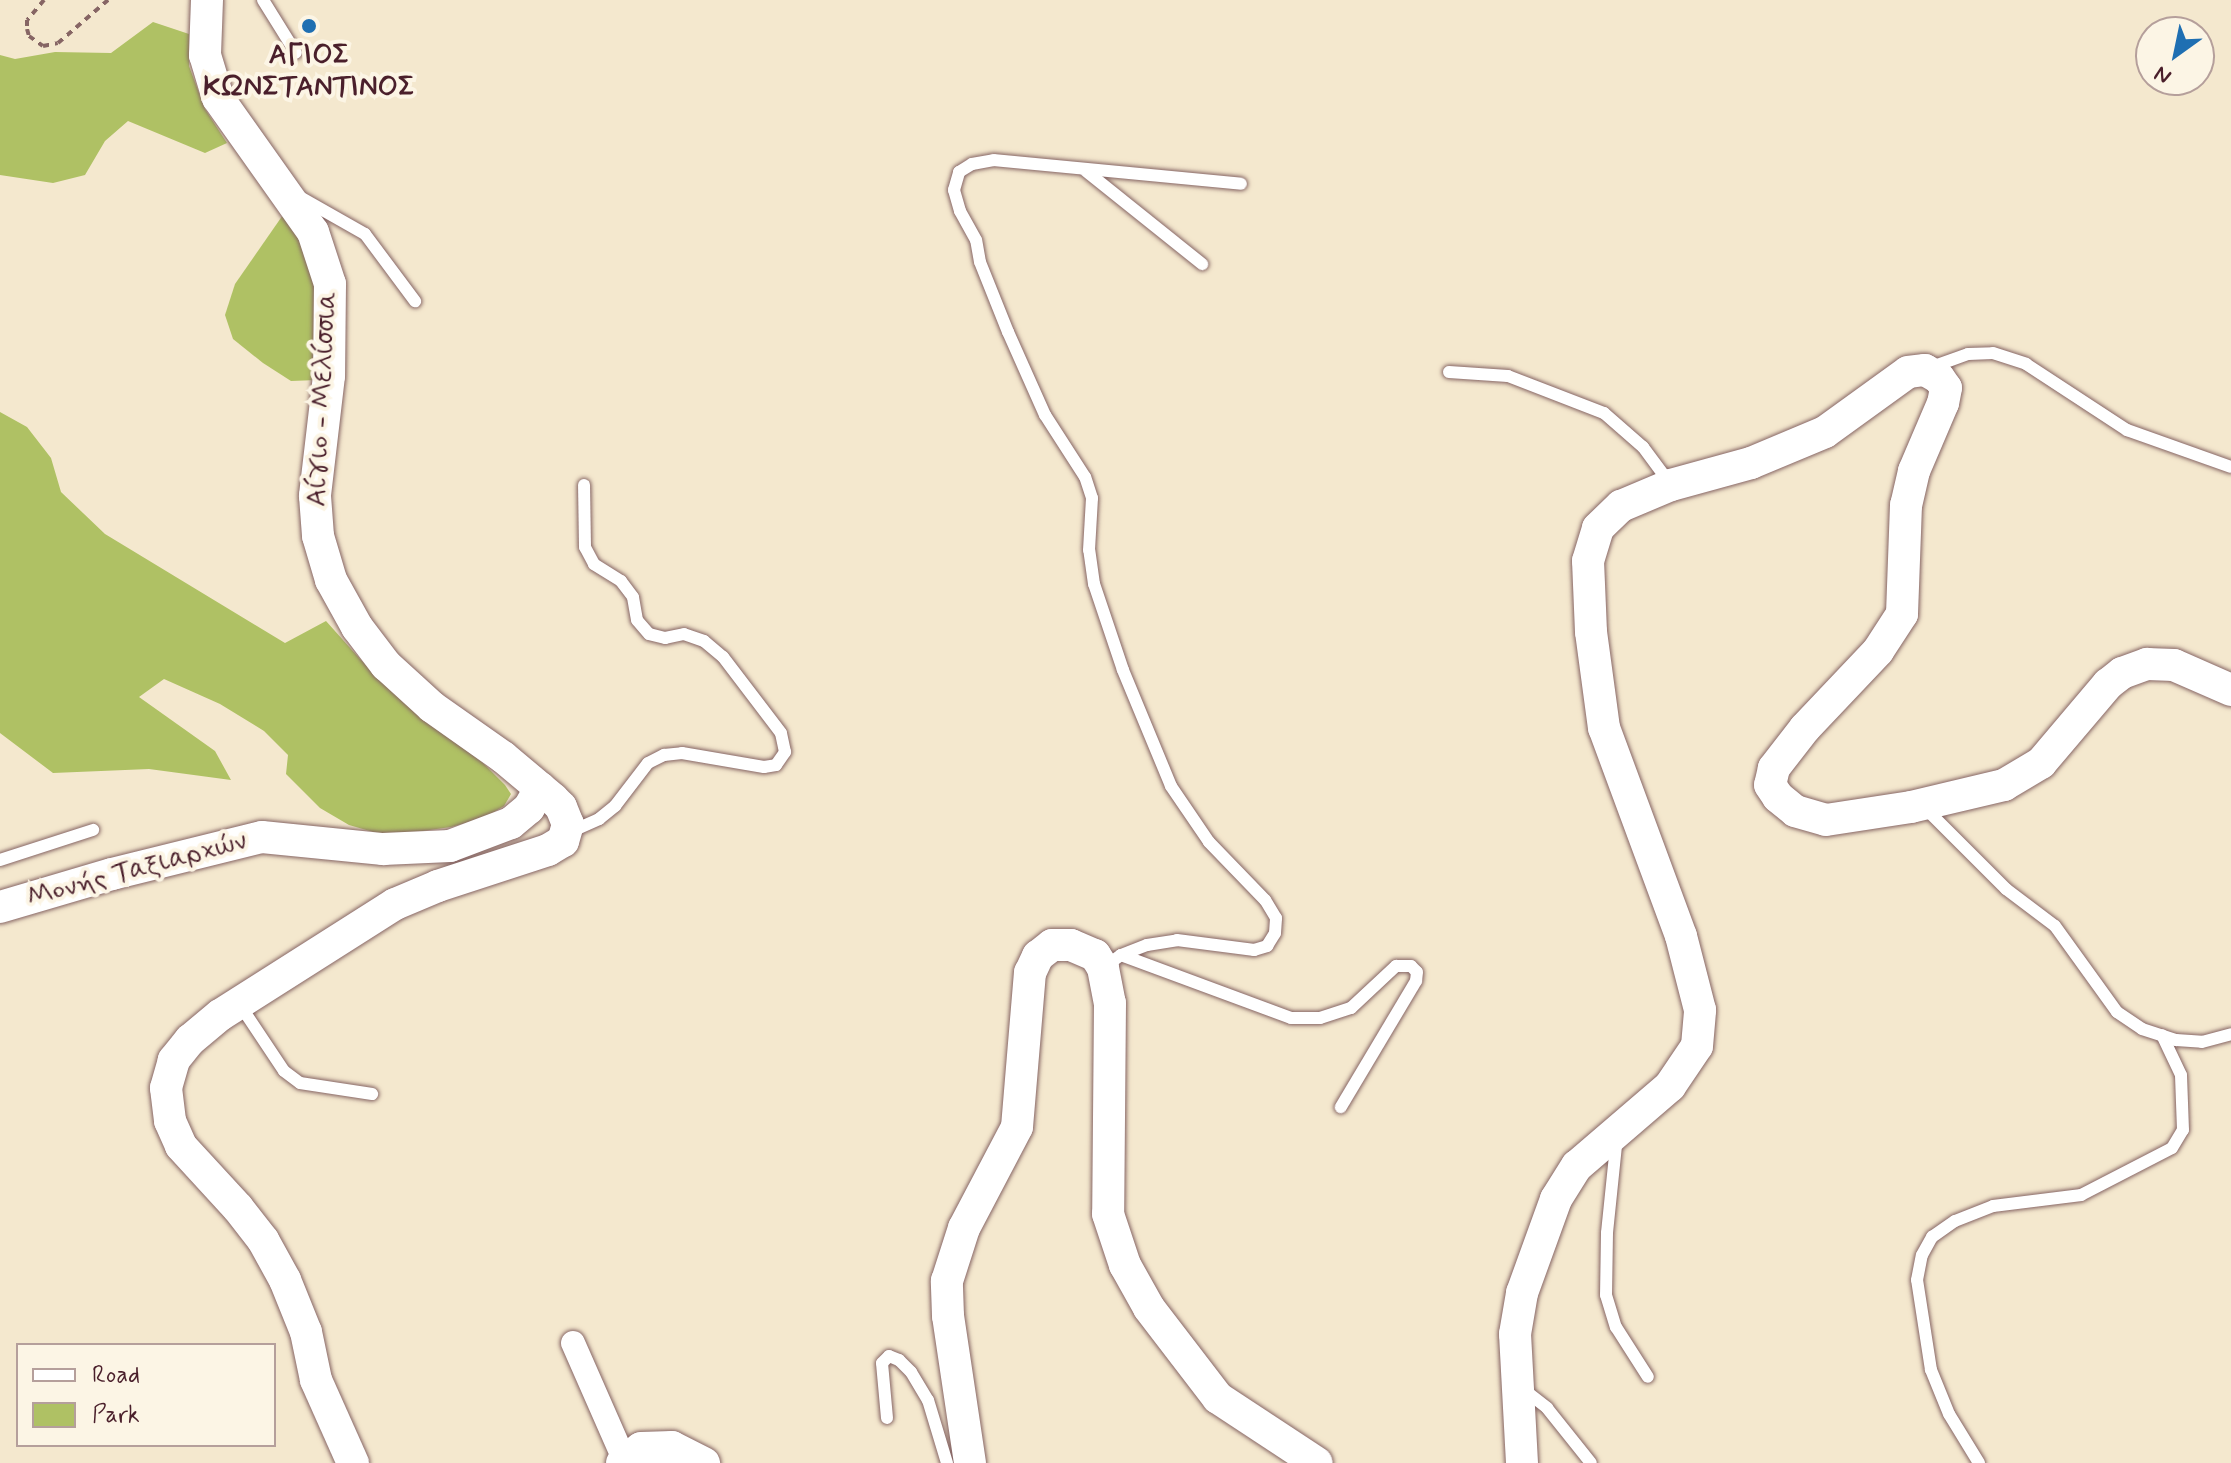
<!DOCTYPE html>
<html>
<head>
<meta charset="utf-8">
<style>
  body { margin:0 }
  #map { position:relative; width:2231px; height:1463px; overflow:hidden; background:#f4e8ce; font-family:Mynerve,sans-serif }
  div>[style] { position:absolute }
  [style*='--x'] { left:calc(var(--x)*1px); top:calc(var(--y)*1px); width:calc(var(--w)*1px); rotate:calc(var(--a)*1deg) }
  .green>* { inset:0; background:#afc164 }
  .path>* { height:4px; margin-top:-2px; transform-origin:0; background:repeating-linear-gradient(90deg,#866564 0 6px,transparent 0 12px) }
  .roads { filter:drop-shadow(0 0 2px #866564) drop-shadow(0 0 2px #866564) }
  .lane>* { height:12px; margin:-6px; padding:0 6px; transform-origin:6px; border-radius:6px; background:#fff }
  .street>* { height:24px; margin:-12px; padding:0 12px; transform-origin:12px; border-radius:12px; background:#fff }
  .secondary>* { height:32px; margin:-16px; padding:0 16px; transform-origin:16px; border-radius:16px; background:#fff }
  .dots>* { width:22px; height:22px; translate:-50% -50%; box-sizing:border-box; border:4px solid #fcf5e5; border-radius:50% }
  span { translate:-50% -50%; white-space:nowrap; text-align:center; line-height:1.15; -webkit-text-stroke:8px #fcf5e5; paint-order:stroke }
  .poi-label { font-size:28px; color:#4a1f2b; font-weight:700 }
  .street-label { font-size:28px; color:#4a1f2b }
  .legend { position:absolute; left:16px; top:1343px; width:260px; height:104px; box-sizing:border-box; background:#fcf5e5; border:2px solid #b59f9b; margin:0; padding:10px 14px; list-style:none; font-size:24px; color:#4a1f2b }
  .legend li { display:flex; align-items:center; gap:16px; height:40px }
  .legend b { width:40px; border:2px solid #b59f9b }
  .north { position:absolute; left:2135px; top:16px; width:80px; height:80px; box-sizing:border-box; background:#fcf5e5; border:2px solid #b59f9b; border-radius:50%; rotate:213deg; font-size:22px; font-weight:700; line-height:32px; text-align:center; color:#4a1f2b }
  .north::after { content:''; display:block; margin:auto; width:28px; height:36px; background:#1f6fb2; clip-path:polygon(50% 0,100% 100%,50% 72%,0 100%) }
</style>
</head>
<body>
<div id="map">
  <div class="green">
    <i style="clip-path:polygon(153px 22px,189px 34px,189px 66px,205px 109px,227px 143px,205px 153px,128px 121px,105px 141px,85px 175px,53px 183px,0 175px,0 55px,15px 59px,55px 52px,111px 53px)"></i>
    <i style="clip-path:polygon(285px 212px,317px 259px,317px 380px,291px 381px,263px 363px,233px 339px,225px 315px,235px 284px)"></i>
    <i style="clip-path:polygon(0 412px,27px 427px,51px 458px,61px 492px,105px 534px,285px 643px,326px 621px,360px 659px,418px 714px,482px 762px,505px 785px,511px 794px,504px 806px,484px 818px,451px 827px,387px 836px,349px 825px,320px 808px,286px 774px,288px 755px,264px 731px,220px 704px,164px 679px,139px 697px,215px 751px,231px 780px,149px 769px,53px 773px,0 733px)"></i>
  </div>
  <div class="path">
    <i style="--x:44;--y:0;--w:26;--a:130"></i>
    <i style="--x:27;--y:20;--w:9;--a:90"></i>
    <i style="--x:27;--y:29;--w:7;--a:74"></i>
    <i style="--x:29;--y:36;--w:17;--a:36"></i>
    <i style="--x:43;--y:46;--w:15;--a:-11"></i>
    <i style="--x:58;--y:43;--w:66;--a:-40.7"></i>
  </div>
  <div class="roads">
    <div class="lane">
      <i style="--x:263;--y:0;--w:62;--a:58.1"></i>
      <i style="--x:1086;--y:171;--w:149;--a:38.7"></i>
      <i style="--x:298;--y:196;--w:77;--a:29.6"></i>
      <i style="--x:365;--y:234;--w:84;--a:53.3"></i>
      <i style="--x:1929;--y:368;--w:41;--a:-19.7"></i>
      <i style="--x:1968;--y:354;--w:25;--a:-2"></i>
      <i style="--x:1993;--y:353;--w:35;--a:18"></i>
      <i style="--x:2026;--y:364;--w:121;--a:33.2"></i>
      <i style="--x:2127;--y:430;--w:110;--a:19.6"></i>
      <i style="--x:1449;--y:372;--w:59;--a:3.9"></i>
      <i style="--x:1508;--y:376;--w:103;--a:21.1"></i>
      <i style="--x:1604;--y:413;--w:52;--a:41.1"></i>
      <i style="--x:1643;--y:447;--w:44;--a:53.4"></i>
      <i style="--x:1925;--y:808;--w:115;--a:45"></i>
      <i style="--x:2006;--y:889;--w:61;--a:37.1"></i>
      <i style="--x:2055;--y:926;--w:106;--a:54.2"></i>
      <i style="--x:2117;--y:1012;--w:30;--a:34"></i>
      <i style="--x:2142;--y:1029;--w:36;--a:18"></i>
      <i style="--x:2176;--y:1040;--w:26;--a:4"></i>
      <i style="--x:2202;--y:1042;--w:30;--a:-15"></i>
      <i style="--x:570;--y:832;--w:32;--a:-24"></i>
      <i style="--x:599;--y:819;--w:21;--a:-39"></i>
      <i style="--x:615;--y:806;--w:54;--a:-52.5"></i>
      <i style="--x:648;--y:763;--w:18;--a:-27"></i>
      <i style="--x:664;--y:755;--w:18;--a:-6"></i>
      <i style="--x:682;--y:753;--w:83;--a:9.7"></i>
      <i style="--x:764;--y:767;--w:12;--a:-9"></i>
      <i style="--x:776;--y:765;--w:16;--a:-55"></i>
      <i style="--x:785;--y:752;--w:19;--a:-102"></i>
      <i style="--x:781;--y:733;--w:96;--a:-127.3"></i>
      <i style="--x:723;--y:657;--w:25;--a:-140"></i>
      <i style="--x:704;--y:641;--w:21;--a:-161"></i>
      <i style="--x:684;--y:634;--w:19;--a:168"></i>
      <i style="--x:665;--y:638;--w:16;--a:-166"></i>
      <i style="--x:649;--y:634;--w:18;--a:-131"></i>
      <i style="--x:637;--y:620;--w:23;--a:-100"></i>
      <i style="--x:633;--y:597;--w:20;--a:-127"></i>
      <i style="--x:621;--y:581;--w:32;--a:-148"></i>
      <i style="--x:594;--y:564;--w:19;--a:-118"></i>
      <i style="--x:585;--y:547;--w:62;--a:-90.9"></i>
      <i style="--x:0;--y:860;--w:98;--a:-17.9"></i>
      <i style="--x:1121;--y:955;--w:181;--a:20.3"></i>
      <i style="--x:1291;--y:1018;--w:29;--a:0"></i>
      <i style="--x:1320;--y:1018;--w:33;--a:-18"></i>
      <i style="--x:1351;--y:1008;--w:62;--a:-43"></i>
      <i style="--x:1396;--y:966;--w:15;--a:0"></i>
      <i style="--x:1411;--y:966;--w:8;--a:45"></i>
      <i style="--x:1417;--y:972;--w:9;--a:96"></i>
      <i style="--x:1416;--y:981;--w:147;--a:120.8"></i>
      <i style="--x:1103;--y:968;--w:22;--a:-36"></i>
      <i style="--x:1121;--y:955;--w:28;--a:-21"></i>
      <i style="--x:1147;--y:945;--w:30;--a:-9"></i>
      <i style="--x:1177;--y:940;--w:78;--a:7.4"></i>
      <i style="--x:1254;--y:950;--w:14;--a:-17"></i>
      <i style="--x:1267;--y:946;--w:15;--a:-58"></i>
      <i style="--x:1275;--y:933;--w:15;--a:-86"></i>
      <i style="--x:1276;--y:918;--w:21;--a:-121"></i>
      <i style="--x:1265;--y:900;--w:81;--a:-134"></i>
      <i style="--x:1209;--y:842;--w:68;--a:-124.2"></i>
      <i style="--x:1171;--y:786;--w:126;--a:-112.5"></i>
      <i style="--x:1123;--y:670;--w:91;--a:-108.6"></i>
      <i style="--x:1094;--y:584;--w:34;--a:-98"></i>
      <i style="--x:1089;--y:550;--w:52;--a:-86.7"></i>
      <i style="--x:1092;--y:498;--w:22;--a:-108"></i>
      <i style="--x:1085;--y:477;--w:74;--a:-122.8"></i>
      <i style="--x:1045;--y:415;--w:91;--a:-114"></i>
      <i style="--x:1008;--y:332;--w:75;--a:-111.8"></i>
      <i style="--x:980;--y:262;--w:22;--a:-100"></i>
      <i style="--x:976;--y:240;--w:33;--a:-119"></i>
      <i style="--x:960;--y:211;--w:22;--a:-106"></i>
      <i style="--x:954;--y:190;--w:19;--a:-74"></i>
      <i style="--x:959;--y:172;--w:15;--a:-32"></i>
      <i style="--x:972;--y:164;--w:22;--a:-10"></i>
      <i style="--x:994;--y:160;--w:248;--a:5.5"></i>
      <i style="--x:240;--y:1005;--w:79;--a:56.3"></i>
      <i style="--x:284;--y:1071;--w:20;--a:37"></i>
      <i style="--x:300;--y:1083;--w:73;--a:8.7"></i>
      <i style="--x:1617;--y:1136;--w:98;--a:95.9"></i>
      <i style="--x:1607;--y:1233;--w:62;--a:90.9"></i>
      <i style="--x:1606;--y:1295;--w:34;--a:73"></i>
      <i style="--x:1616;--y:1327;--w:59;--a:57.4"></i>
      <i style="--x:1523;--y:1389;--w:31;--a:38"></i>
      <i style="--x:1547;--y:1408;--w:70;--a:51.3"></i>
      <i style="--x:887;--y:1418;--w:55;--a:-95.2"></i>
      <i style="--x:882;--y:1363;--w:10;--a:-45"></i>
      <i style="--x:889;--y:1356;--w:11;--a:22"></i>
      <i style="--x:899;--y:1360;--w:17;--a:45"></i>
      <i style="--x:911;--y:1372;--w:33;--a:59"></i>
      <i style="--x:928;--y:1400;--w:66;--a:73.2"></i>
      <i style="--x:1979;--y:1463;--w:57;--a:-121.5"></i>
      <i style="--x:1949;--y:1414;--w:48;--a:-112.2"></i>
      <i style="--x:1931;--y:1370;--w:91;--a:-98.8"></i>
      <i style="--x:1917;--y:1280;--w:25;--a:-79"></i>
      <i style="--x:1922;--y:1255;--w:21;--a:-61"></i>
      <i style="--x:1932;--y:1237;--w:28;--a:-35"></i>
      <i style="--x:1955;--y:1221;--w:41;--a:-21.5"></i>
      <i style="--x:1993;--y:1206;--w:89;--a:-7.1"></i>
      <i style="--x:2081;--y:1195;--w:102;--a:-27.3"></i>
      <i style="--x:2172;--y:1148;--w:21;--a:-59"></i>
      <i style="--x:2183;--y:1130;--w:55;--a:-92.1"></i>
      <i style="--x:2181;--y:1075;--w:44;--a:-115.4"></i>
    </div>
    <div class="street">
      <i style="--x:573;--y:1343;--w:127;--a:66.3"></i>
    </div>
    <div class="secondary">
      <i style="--x:207;--y:0;--w:55;--a:92.1"></i>
      <i style="--x:205;--y:55;--w:45;--a:73.2"></i>
      <i style="--x:218;--y:98;--w:164;--a:54.7"></i>
      <i style="--x:313;--y:232;--w:55;--a:71.9"></i>
      <i style="--x:330;--y:284;--w:92;--a:90.6"></i>
      <i style="--x:329;--y:376;--w:121;--a:96.7"></i>
      <i style="--x:315;--y:496;--w:40;--a:85.7"></i>
      <i style="--x:318;--y:536;--w:46;--a:73.5"></i>
      <i style="--x:331;--y:580;--w:54;--a:61"></i>
      <i style="--x:357;--y:627;--w:48;--a:52.7"></i>
      <i style="--x:386;--y:665;--w:62;--a:42.4"></i>
      <i style="--x:432;--y:707;--w:87;--a:35.2"></i>
      <i style="--x:503;--y:757;--w:65;--a:40"></i>
      <i style="--x:553;--y:799;--w:11;--a:45"></i>
      <i style="--x:561;--y:807;--w:18;--a:68"></i>
      <i style="--x:568;--y:824;--w:18;--a:106"></i>
      <i style="--x:563;--y:841;--w:17;--a:149"></i>
      <i style="--x:548;--y:850;--w:116;--a:161.9"></i>
      <i style="--x:438;--y:886;--w:47;--a:157.3"></i>
      <i style="--x:395;--y:904;--w:207;--a:147.6"></i>
      <i style="--x:220;--y:1015;--w:39;--a:140"></i>
      <i style="--x:190;--y:1040;--w:26;--a:129"></i>
      <i style="--x:174;--y:1060;--w:29;--a:106"></i>
      <i style="--x:166;--y:1088;--w:33;--a:83"></i>
      <i style="--x:170;--y:1121;--w:27;--a:66"></i>
      <i style="--x:181;--y:1146;--w:84;--a:47.4"></i>
      <i style="--x:238;--y:1208;--w:41;--a:52"></i>
      <i style="--x:263;--y:1240;--w:46;--a:61.2"></i>
      <i style="--x:285;--y:1280;--w:56;--a:68"></i>
      <i style="--x:306;--y:1332;--w:49;--a:78.2"></i>
      <i style="--x:316;--y:1380;--w:91;--a:66"></i>
      <i style="--x:0;--y:907;--w:117;--a:-16.4"></i>
      <i style="--x:112;--y:874;--w:154;--a:-13.9"></i>
      <i style="--x:262;--y:837;--w:122;--a:5.7"></i>
      <i style="--x:383;--y:849;--w:67;--a:-2.6"></i>
      <i style="--x:450;--y:846;--w:65;--a:-20.7"></i>
      <i style="--x:511;--y:823;--w:23;--a:-40"></i>
      <i style="--x:529;--y:808;--w:23;--a:-61"></i>
      <i style="--x:622;--y:1463;--w:24;--a:-38"></i>
      <i style="--x:641;--y:1448;--w:31;--a:-2"></i>
      <i style="--x:672;--y:1447;--w:36;--a:27"></i>
      <i style="--x:970;--y:1463;--w:149;--a:-98.5"></i>
      <i style="--x:948;--y:1316;--w:35;--a:-92"></i>
      <i style="--x:947;--y:1281;--w:56;--a:-72.2"></i>
      <i style="--x:964;--y:1228;--w:114;--a:-62.3"></i>
      <i style="--x:1017;--y:1127;--w:155;--a:-85.2"></i>
      <i style="--x:1030;--y:973;--w:19;--a:-65"></i>
      <i style="--x:1038;--y:956;--w:18;--a:-38"></i>
      <i style="--x:1052;--y:945;--w:19;--a:0"></i>
      <i style="--x:1071;--y:945;--w:26;--a:23"></i>
      <i style="--x:1095;--y:955;--w:15;--a:58"></i>
      <i style="--x:1103;--y:968;--w:36;--a:79"></i>
      <i style="--x:1110;--y:1003;--w:211;--a:90.5"></i>
      <i style="--x:1108;--y:1214;--w:54;--a:71.6"></i>
      <i style="--x:1125;--y:1265;--w:49;--a:60.8"></i>
      <i style="--x:1149;--y:1308;--w:113;--a:52.5"></i>
      <i style="--x:1218;--y:1398;--w:118;--a:33.3"></i>
      <i style="--x:1522;--y:1463;--w:129;--a:-93.1"></i>
      <i style="--x:1515;--y:1334;--w:42;--a:-80.3"></i>
      <i style="--x:1522;--y:1293;--w:100;--a:-70.1"></i>
      <i style="--x:1556;--y:1199;--w:39;--a:-58"></i>
      <i style="--x:1577;--y:1166;--w:123;--a:-40.7"></i>
      <i style="--x:1670;--y:1086;--w:48;--a:-56"></i>
      <i style="--x:1697;--y:1046;--w:36;--a:-85"></i>
      <i style="--x:1700;--y:1010;--w:76;--a:-104.4"></i>
      <i style="--x:1681;--y:936;--w:222;--a:-110.3"></i>
      <i style="--x:1604;--y:728;--w:97;--a:-97.7"></i>
      <i style="--x:1591;--y:632;--w:71;--a:-92.4"></i>
      <i style="--x:1588;--y:561;--w:34;--a:-73"></i>
      <i style="--x:1598;--y:528;--w:32;--a:-44"></i>
      <i style="--x:1621;--y:506;--w:54;--a:-22.8"></i>
      <i style="--x:1671;--y:485;--w:83;--a:-15.4"></i>
      <i style="--x:1751;--y:463;--w:80;--a:-22.7"></i>
      <i style="--x:1825;--y:432;--w:102;--a:-35.9"></i>
      <i style="--x:1908;--y:372;--w:17;--a:-7"></i>
      <i style="--x:1925;--y:370;--w:16;--a:30"></i>
      <i style="--x:1939;--y:378;--w:12;--a:55"></i>
      <i style="--x:1946;--y:388;--w:15;--a:101"></i>
      <i style="--x:1943;--y:403;--w:74;--a:113.1"></i>
      <i style="--x:1914;--y:471;--w:35;--a:103"></i>
      <i style="--x:1906;--y:505;--w:109;--a:92.1"></i>
      <i style="--x:1902;--y:614;--w:44;--a:123"></i>
      <i style="--x:1878;--y:651;--w:106;--a:133.5"></i>
      <i style="--x:1805;--y:728;--w:51;--a:127.8"></i>
      <i style="--x:1774;--y:768;--w:17;--a:103"></i>
      <i style="--x:1770;--y:785;--w:14;--a:56"></i>
      <i style="--x:1778;--y:797;--w:22;--a:39"></i>
      <i style="--x:1795;--y:811;--w:32;--a:16"></i>
      <i style="--x:1826;--y:820;--w:86;--a:-8.7"></i>
      <i style="--x:1911;--y:807;--w:96;--a:-13.3"></i>
      <i style="--x:2004;--y:785;--w:43;--a:-30.7"></i>
      <i style="--x:2041;--y:763;--w:104;--a:-49.7"></i>
      <i style="--x:2108;--y:684;--w:18;--a:-38"></i>
      <i style="--x:2122;--y:673;--w:27;--a:-20"></i>
      <i style="--x:2147;--y:664;--w:27;--a:2"></i>
      <i style="--x:2174;--y:665;--w:62;--a:23.7"></i>
    </div>
  </div>
  <div class="dots">
    <i style="left:309px;top:26px;background:#1f6fb2"></i>
  </div>
  <div class="poi-label">
    <span style="left:309px;top:72px">ΑΓΙΟΣ<br>ΚΩΝΣΤΑΝΤΙΝΟΣ</span>
  </div>
  <div class="street-label">
    <span style="left:323px;top:399px;rotate:-87deg">Αίγιο - Μελίσσια</span>
    <span style="left:137px;top:870px;rotate:-15deg">Μονής Ταξιαρχών</span>
  </div>
  <ul class="legend">
  <li><b style="height:10px;background:#fff"></b>Road</li>
  <li><b style="height:22px;background:#afc164"></b>Park</li>
  </ul>
  <div class="north">N</div>
</div>
</body>
</html>
